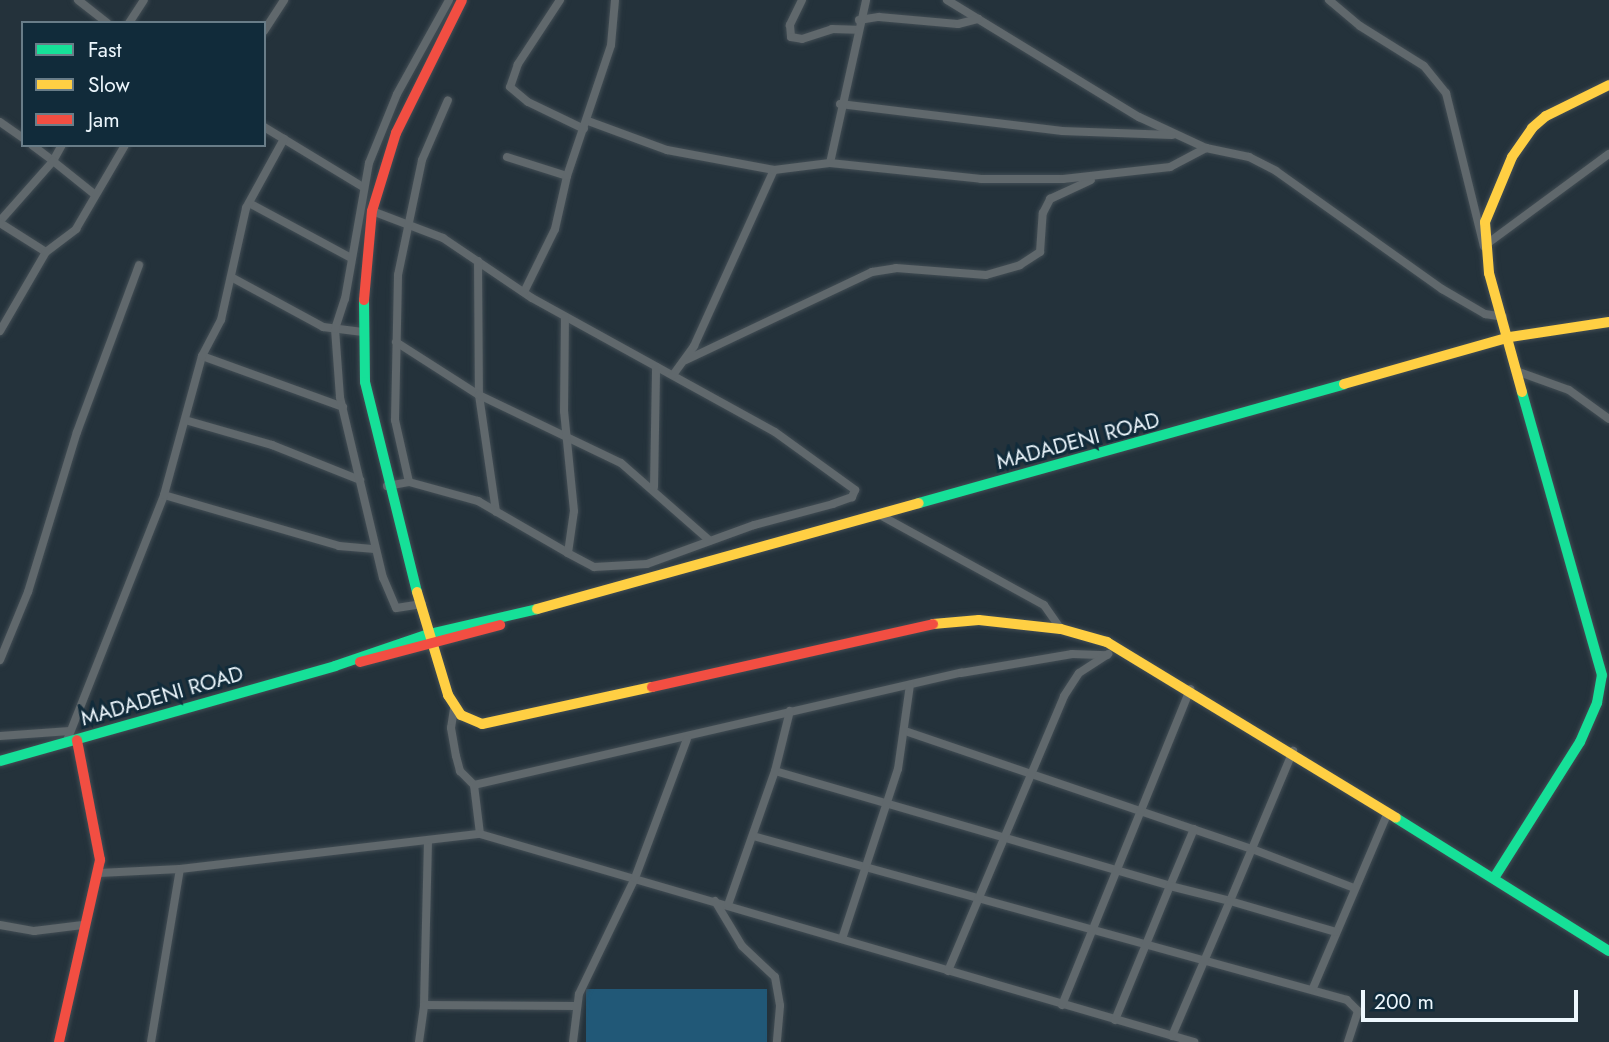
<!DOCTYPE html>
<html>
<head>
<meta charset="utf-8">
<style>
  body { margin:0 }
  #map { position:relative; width:1609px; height:1042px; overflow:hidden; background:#24323b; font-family:Jost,sans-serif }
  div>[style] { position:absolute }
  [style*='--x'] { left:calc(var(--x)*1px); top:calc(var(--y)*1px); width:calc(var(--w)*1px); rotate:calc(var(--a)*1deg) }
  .green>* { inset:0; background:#215877; transform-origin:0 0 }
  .roads { filter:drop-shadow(0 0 2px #424d54) drop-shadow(0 0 2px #424d54) }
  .street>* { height:8px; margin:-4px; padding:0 4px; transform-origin:4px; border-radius:4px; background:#60686c }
  .fast>* { height:10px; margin:-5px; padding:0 5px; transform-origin:5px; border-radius:5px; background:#16e098 }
  .slow>* { height:10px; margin:-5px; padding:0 5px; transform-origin:5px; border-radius:5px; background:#ffcf43 }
  .jam>* { height:10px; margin:-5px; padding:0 5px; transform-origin:5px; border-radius:5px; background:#f24e42 }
  span { translate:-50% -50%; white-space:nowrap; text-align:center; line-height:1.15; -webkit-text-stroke:6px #112b3a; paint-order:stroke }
  .street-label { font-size:21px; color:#edf7fd }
  .legend { position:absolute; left:21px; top:21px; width:245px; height:126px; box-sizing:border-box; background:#112b3a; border:2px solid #697d88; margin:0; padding:9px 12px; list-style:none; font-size:21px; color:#edf7fd }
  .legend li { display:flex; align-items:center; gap:14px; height:35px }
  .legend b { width:35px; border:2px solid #697d88 }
  .scale { position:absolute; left:1361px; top:990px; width:217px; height:32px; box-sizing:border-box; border:4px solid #edf7fd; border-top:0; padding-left:9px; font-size:21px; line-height:24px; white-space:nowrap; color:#edf7fd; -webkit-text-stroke:5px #112b3a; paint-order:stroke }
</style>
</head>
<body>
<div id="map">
  <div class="green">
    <i style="left:586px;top:989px;width:181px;height:53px"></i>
  </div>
  <div class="roads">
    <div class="street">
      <i style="--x:78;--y:0;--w:37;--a:38"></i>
      <i style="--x:560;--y:0;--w:77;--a:123.3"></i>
      <i style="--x:518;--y:64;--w:24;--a:109"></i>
      <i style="--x:510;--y:87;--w:23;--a:40"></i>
      <i style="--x:528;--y:102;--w:62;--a:25.7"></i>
      <i style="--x:802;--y:0;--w:28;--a:116"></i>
      <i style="--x:790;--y:25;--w:12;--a:85"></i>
      <i style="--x:791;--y:37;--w:11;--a:10"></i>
      <i style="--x:802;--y:39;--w:32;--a:-18"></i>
      <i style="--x:832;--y:29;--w:24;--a:2"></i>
      <i style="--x:947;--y:0;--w:225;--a:31.4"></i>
      <i style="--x:1139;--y:117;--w:74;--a:24.8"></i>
      <i style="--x:1206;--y:148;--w:44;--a:11.8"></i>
      <i style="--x:1249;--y:157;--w:30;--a:27"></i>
      <i style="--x:1276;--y:171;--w:204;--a:35.4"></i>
      <i style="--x:1442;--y:289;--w:50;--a:30.2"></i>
      <i style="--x:1485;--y:314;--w:18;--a:9"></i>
      <i style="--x:1329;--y:0;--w:40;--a:40"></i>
      <i style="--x:1360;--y:26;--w:75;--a:32"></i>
      <i style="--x:1424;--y:66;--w:35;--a:51"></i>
      <i style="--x:1446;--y:93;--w:158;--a:76.1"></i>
      <i style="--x:1484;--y:246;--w:155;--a:-36.4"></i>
      <i style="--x:859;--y:20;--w:20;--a:-9"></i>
      <i style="--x:879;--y:17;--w:79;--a:5.1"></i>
      <i style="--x:958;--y:24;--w:21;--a:-14"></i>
      <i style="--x:129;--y:23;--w:27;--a:-57"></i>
      <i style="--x:264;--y:31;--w:37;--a:-57"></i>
      <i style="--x:840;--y:104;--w:224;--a:6.9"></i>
      <i style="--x:1062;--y:131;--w:110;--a:2.1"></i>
      <i style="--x:588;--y:121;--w:84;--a:20.2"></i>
      <i style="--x:667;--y:150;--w:109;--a:10.6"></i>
      <i style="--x:0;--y:122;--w:28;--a:35"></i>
      <i style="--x:264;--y:127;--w:116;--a:31.2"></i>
      <i style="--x:32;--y:145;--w:26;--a:37"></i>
      <i style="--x:53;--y:161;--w:18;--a:-61"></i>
      <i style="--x:507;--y:157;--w:63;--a:17.6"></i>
      <i style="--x:830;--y:163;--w:167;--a:-77.5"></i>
      <i style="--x:249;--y:203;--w:116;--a:28.3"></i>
      <i style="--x:372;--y:211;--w:76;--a:20.8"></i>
      <i style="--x:443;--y:238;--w:107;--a:34"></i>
      <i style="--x:532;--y:298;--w:277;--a:28.9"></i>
      <i style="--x:775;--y:432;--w:99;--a:35.9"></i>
      <i style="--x:855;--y:490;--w:8;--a:113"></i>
      <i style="--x:852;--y:497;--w:20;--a:160"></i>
      <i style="--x:833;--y:504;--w:82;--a:165.1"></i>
      <i style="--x:754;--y:525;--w:114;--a:160"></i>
      <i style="--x:647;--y:564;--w:53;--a:176.8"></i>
      <i style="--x:594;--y:567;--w:30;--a:-152"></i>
      <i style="--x:0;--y:221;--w:80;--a:-48.5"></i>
      <i style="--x:53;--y:161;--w:53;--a:38.8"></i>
      <i style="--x:0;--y:223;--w:54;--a:32.2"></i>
      <i style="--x:478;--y:261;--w:134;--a:89.6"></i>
      <i style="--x:479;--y:395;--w:118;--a:81.7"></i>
      <i style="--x:231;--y:277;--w:105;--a:28.5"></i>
      <i style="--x:323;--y:327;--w:40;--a:7.1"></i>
      <i style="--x:524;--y:292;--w:70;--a:-63.8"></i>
      <i style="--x:555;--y:229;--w:54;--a:-77.2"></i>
      <i style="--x:567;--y:176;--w:138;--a:-71.4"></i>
      <i style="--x:611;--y:45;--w:45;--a:-84.9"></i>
      <i style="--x:0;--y:331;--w:91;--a:-59.8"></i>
      <i style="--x:46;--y:252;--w:38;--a:-37"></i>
      <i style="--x:76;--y:229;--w:97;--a:-59.7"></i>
      <i style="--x:396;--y:342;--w:98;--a:32.6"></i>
      <i style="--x:479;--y:395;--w:157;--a:25.6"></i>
      <i style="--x:621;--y:463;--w:118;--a:41.2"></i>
      <i style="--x:202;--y:356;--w:150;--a:19.9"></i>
      <i style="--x:686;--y:360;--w:206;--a:-25.3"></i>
      <i style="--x:872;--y:272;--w:24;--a:-9"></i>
      <i style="--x:896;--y:268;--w:90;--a:4.4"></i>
      <i style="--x:986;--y:275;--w:35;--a:-16"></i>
      <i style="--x:1020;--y:265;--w:24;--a:-33"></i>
      <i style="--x:1040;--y:252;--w:39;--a:-86"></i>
      <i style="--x:1043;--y:213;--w:16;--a:-63"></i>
      <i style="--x:1050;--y:199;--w:45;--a:-24.9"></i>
      <i style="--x:1519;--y:372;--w:53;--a:19.8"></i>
      <i style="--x:1569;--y:390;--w:49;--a:35.9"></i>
      <i style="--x:673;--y:375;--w:36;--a:-54"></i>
      <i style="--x:694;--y:346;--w:193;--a:-65.6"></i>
      <i style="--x:774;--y:170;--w:56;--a:-7.1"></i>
      <i style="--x:830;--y:163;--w:152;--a:6"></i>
      <i style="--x:981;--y:179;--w:82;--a:0"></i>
      <i style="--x:1063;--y:179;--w:108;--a:-6.4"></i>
      <i style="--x:1170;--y:167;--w:41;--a:-27.8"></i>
      <i style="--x:185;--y:420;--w:91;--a:16"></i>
      <i style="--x:272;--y:445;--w:95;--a:21.7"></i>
      <i style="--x:409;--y:482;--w:64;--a:-102.7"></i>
      <i style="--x:395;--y:420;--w:145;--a:-88.8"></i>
      <i style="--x:398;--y:275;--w:117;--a:-78.2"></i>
      <i style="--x:422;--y:160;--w:65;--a:-66.6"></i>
      <i style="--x:387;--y:486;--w:22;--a:-10"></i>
      <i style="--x:409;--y:482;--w:72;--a:15.4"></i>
      <i style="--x:478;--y:501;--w:104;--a:30"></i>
      <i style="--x:568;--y:553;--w:42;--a:-81.9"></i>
      <i style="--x:574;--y:511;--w:100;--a:-95.7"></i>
      <i style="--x:564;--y:411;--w:94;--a:-89.4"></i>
      <i style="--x:654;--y:487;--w:120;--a:-89"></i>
      <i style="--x:164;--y:495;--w:182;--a:16.2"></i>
      <i style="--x:339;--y:546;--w:36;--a:5"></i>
      <i style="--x:880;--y:515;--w:187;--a:28.8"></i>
      <i style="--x:1044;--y:605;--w:29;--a:55"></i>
      <i style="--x:422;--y:604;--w:26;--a:171"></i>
      <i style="--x:396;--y:608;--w:33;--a:-113"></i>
      <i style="--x:383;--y:578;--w:186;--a:-103.4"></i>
      <i style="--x:340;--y:397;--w:68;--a:-94.2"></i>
      <i style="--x:335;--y:329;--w:32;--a:-72"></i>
      <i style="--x:345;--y:299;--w:138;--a:-80"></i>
      <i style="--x:369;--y:163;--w:74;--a:-67.9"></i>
      <i style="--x:397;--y:94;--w:107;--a:-61"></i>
      <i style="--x:0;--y:660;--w:74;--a:-67.6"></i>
      <i style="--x:28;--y:592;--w:167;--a:-73"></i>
      <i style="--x:77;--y:432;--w:178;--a:-69.6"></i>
      <i style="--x:454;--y:709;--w:19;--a:99"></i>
      <i style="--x:451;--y:728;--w:28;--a:80"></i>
      <i style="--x:456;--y:756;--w:16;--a:75"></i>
      <i style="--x:460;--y:771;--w:20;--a:45"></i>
      <i style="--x:474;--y:785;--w:49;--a:83"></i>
      <i style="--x:905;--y:731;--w:367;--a:18.8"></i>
      <i style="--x:1252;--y:849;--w:109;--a:20.9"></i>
      <i style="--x:0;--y:736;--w:70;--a:-4.1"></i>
      <i style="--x:66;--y:743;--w:267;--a:-68.4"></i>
      <i style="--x:164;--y:495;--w:144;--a:-74.7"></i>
      <i style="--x:202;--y:356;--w:41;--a:-62.2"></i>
      <i style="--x:221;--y:320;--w:115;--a:-77.4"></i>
      <i style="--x:246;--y:208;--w:79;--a:-61.2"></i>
      <i style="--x:775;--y:771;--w:411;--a:16.2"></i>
      <i style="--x:1170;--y:886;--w:62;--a:-67.2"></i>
      <i style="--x:474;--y:785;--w:500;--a:-13"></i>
      <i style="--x:961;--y:673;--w:113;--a:-9.7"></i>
      <i style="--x:1072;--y:654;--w:35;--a:2"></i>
      <i style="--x:753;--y:836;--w:616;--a:15.43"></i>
      <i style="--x:1347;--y:1000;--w:16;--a:45"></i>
      <i style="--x:1358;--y:1011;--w:33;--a:108"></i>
      <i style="--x:428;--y:841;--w:164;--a:91.4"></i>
      <i style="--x:424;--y:1005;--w:152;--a:0.4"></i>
      <i style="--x:99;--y:873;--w:81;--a:-2.8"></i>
      <i style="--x:180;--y:869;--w:302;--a:-6.7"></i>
      <i style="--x:480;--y:834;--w:744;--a:16.24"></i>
      <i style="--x:715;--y:901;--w:52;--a:59"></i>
      <i style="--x:742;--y:946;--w:45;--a:43.2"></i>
      <i style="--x:775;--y:977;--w:29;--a:80"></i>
      <i style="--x:780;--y:1006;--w:36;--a:95"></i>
      <i style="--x:728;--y:905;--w:142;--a:-70.7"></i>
      <i style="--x:775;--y:771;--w:62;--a:-76"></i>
      <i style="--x:0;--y:925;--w:35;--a:10"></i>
      <i style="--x:34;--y:931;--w:49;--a:-7"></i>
      <i style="--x:842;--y:939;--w:179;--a:-71.8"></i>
      <i style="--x:898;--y:769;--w:85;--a:-81.9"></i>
      <i style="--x:948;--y:971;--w:298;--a:-67.1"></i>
      <i style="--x:1064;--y:696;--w:27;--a:-57"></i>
      <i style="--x:1079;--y:673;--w:35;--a:-33"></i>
      <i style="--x:1313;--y:988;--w:191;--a:-66.9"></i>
      <i style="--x:1062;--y:1005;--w:341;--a:-67.9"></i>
      <i style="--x:1115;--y:1020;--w:145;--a:-67.7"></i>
      <i style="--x:1170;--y:886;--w:62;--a:14"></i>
      <i style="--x:1230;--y:901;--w:163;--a:-67.2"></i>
      <i style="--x:1172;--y:1036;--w:147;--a:-66.8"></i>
      <i style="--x:1230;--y:901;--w:110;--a:16.3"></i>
      <i style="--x:151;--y:1042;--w:175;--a:-80.5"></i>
      <i style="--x:419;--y:1042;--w:37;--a:-82"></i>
      <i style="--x:573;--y:1042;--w:48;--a:-82.9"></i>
      <i style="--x:579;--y:994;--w:129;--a:-64.2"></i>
      <i style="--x:635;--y:878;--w:148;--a:-69.5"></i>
    </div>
    <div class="fast">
      <i style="--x:364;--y:300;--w:82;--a:89.3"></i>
      <i style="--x:365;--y:382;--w:216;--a:76.1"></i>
      <i style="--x:919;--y:503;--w:441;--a:-15.6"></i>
      <i style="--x:0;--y:761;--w:348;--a:-15.8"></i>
      <i style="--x:335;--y:666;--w:99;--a:-18.8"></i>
      <i style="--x:429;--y:634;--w:111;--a:-13"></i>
      <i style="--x:1396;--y:818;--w:251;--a:32"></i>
      <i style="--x:1494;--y:878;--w:161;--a:-57.7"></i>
      <i style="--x:1580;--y:742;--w:43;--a:-66.4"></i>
      <i style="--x:1597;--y:703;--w:28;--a:-80"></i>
      <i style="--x:1602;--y:675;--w:294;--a:-105.8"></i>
    </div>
    <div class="slow">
      <i style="--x:1344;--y:384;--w:173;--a:-15.8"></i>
      <i style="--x:1510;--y:337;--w:100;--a:-8.6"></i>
      <i style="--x:1522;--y:392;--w:123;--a:-105.5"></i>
      <i style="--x:1489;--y:273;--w:51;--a:-94.5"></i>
      <i style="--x:1485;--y:222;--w:70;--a:-67.4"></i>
      <i style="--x:1512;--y:157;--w:35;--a:-55"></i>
      <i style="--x:1532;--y:128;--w:18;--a:-41"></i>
      <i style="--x:1546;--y:116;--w:70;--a:-26.2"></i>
      <i style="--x:417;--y:592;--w:108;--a:73.2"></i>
      <i style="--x:448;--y:695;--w:24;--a:57"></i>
      <i style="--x:461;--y:715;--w:23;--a:23"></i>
      <i style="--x:482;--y:724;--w:174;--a:-12.3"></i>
      <i style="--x:537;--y:609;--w:396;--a:-15.5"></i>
      <i style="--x:933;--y:624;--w:46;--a:-5"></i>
      <i style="--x:979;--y:620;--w:82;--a:6.3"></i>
      <i style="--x:1061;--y:629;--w:48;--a:15.8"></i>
      <i style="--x:1107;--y:642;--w:338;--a:31.3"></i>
    </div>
    <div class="jam">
      <i style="--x:364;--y:300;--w:89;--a:-84.9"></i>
      <i style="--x:372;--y:211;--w:82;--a:-72.9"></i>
      <i style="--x:396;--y:133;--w:148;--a:-63.6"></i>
      <i style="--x:360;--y:662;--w:145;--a:-14.8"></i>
      <i style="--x:652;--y:687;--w:288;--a:-12.6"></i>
      <i style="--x:59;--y:1042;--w:187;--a:-77.3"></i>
      <i style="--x:100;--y:860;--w:122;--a:-100.9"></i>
    </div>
  </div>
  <div class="street-label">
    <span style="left:1078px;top:441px;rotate:-15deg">MADADENI ROAD</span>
    <span style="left:162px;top:696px;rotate:-16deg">MADADENI ROAD</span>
  </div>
  <ul class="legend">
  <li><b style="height:9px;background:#16e098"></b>Fast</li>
  <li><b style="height:9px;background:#ffcf43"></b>Slow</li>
  <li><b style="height:9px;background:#f24e42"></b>Jam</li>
  </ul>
  <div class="scale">200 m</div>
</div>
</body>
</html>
